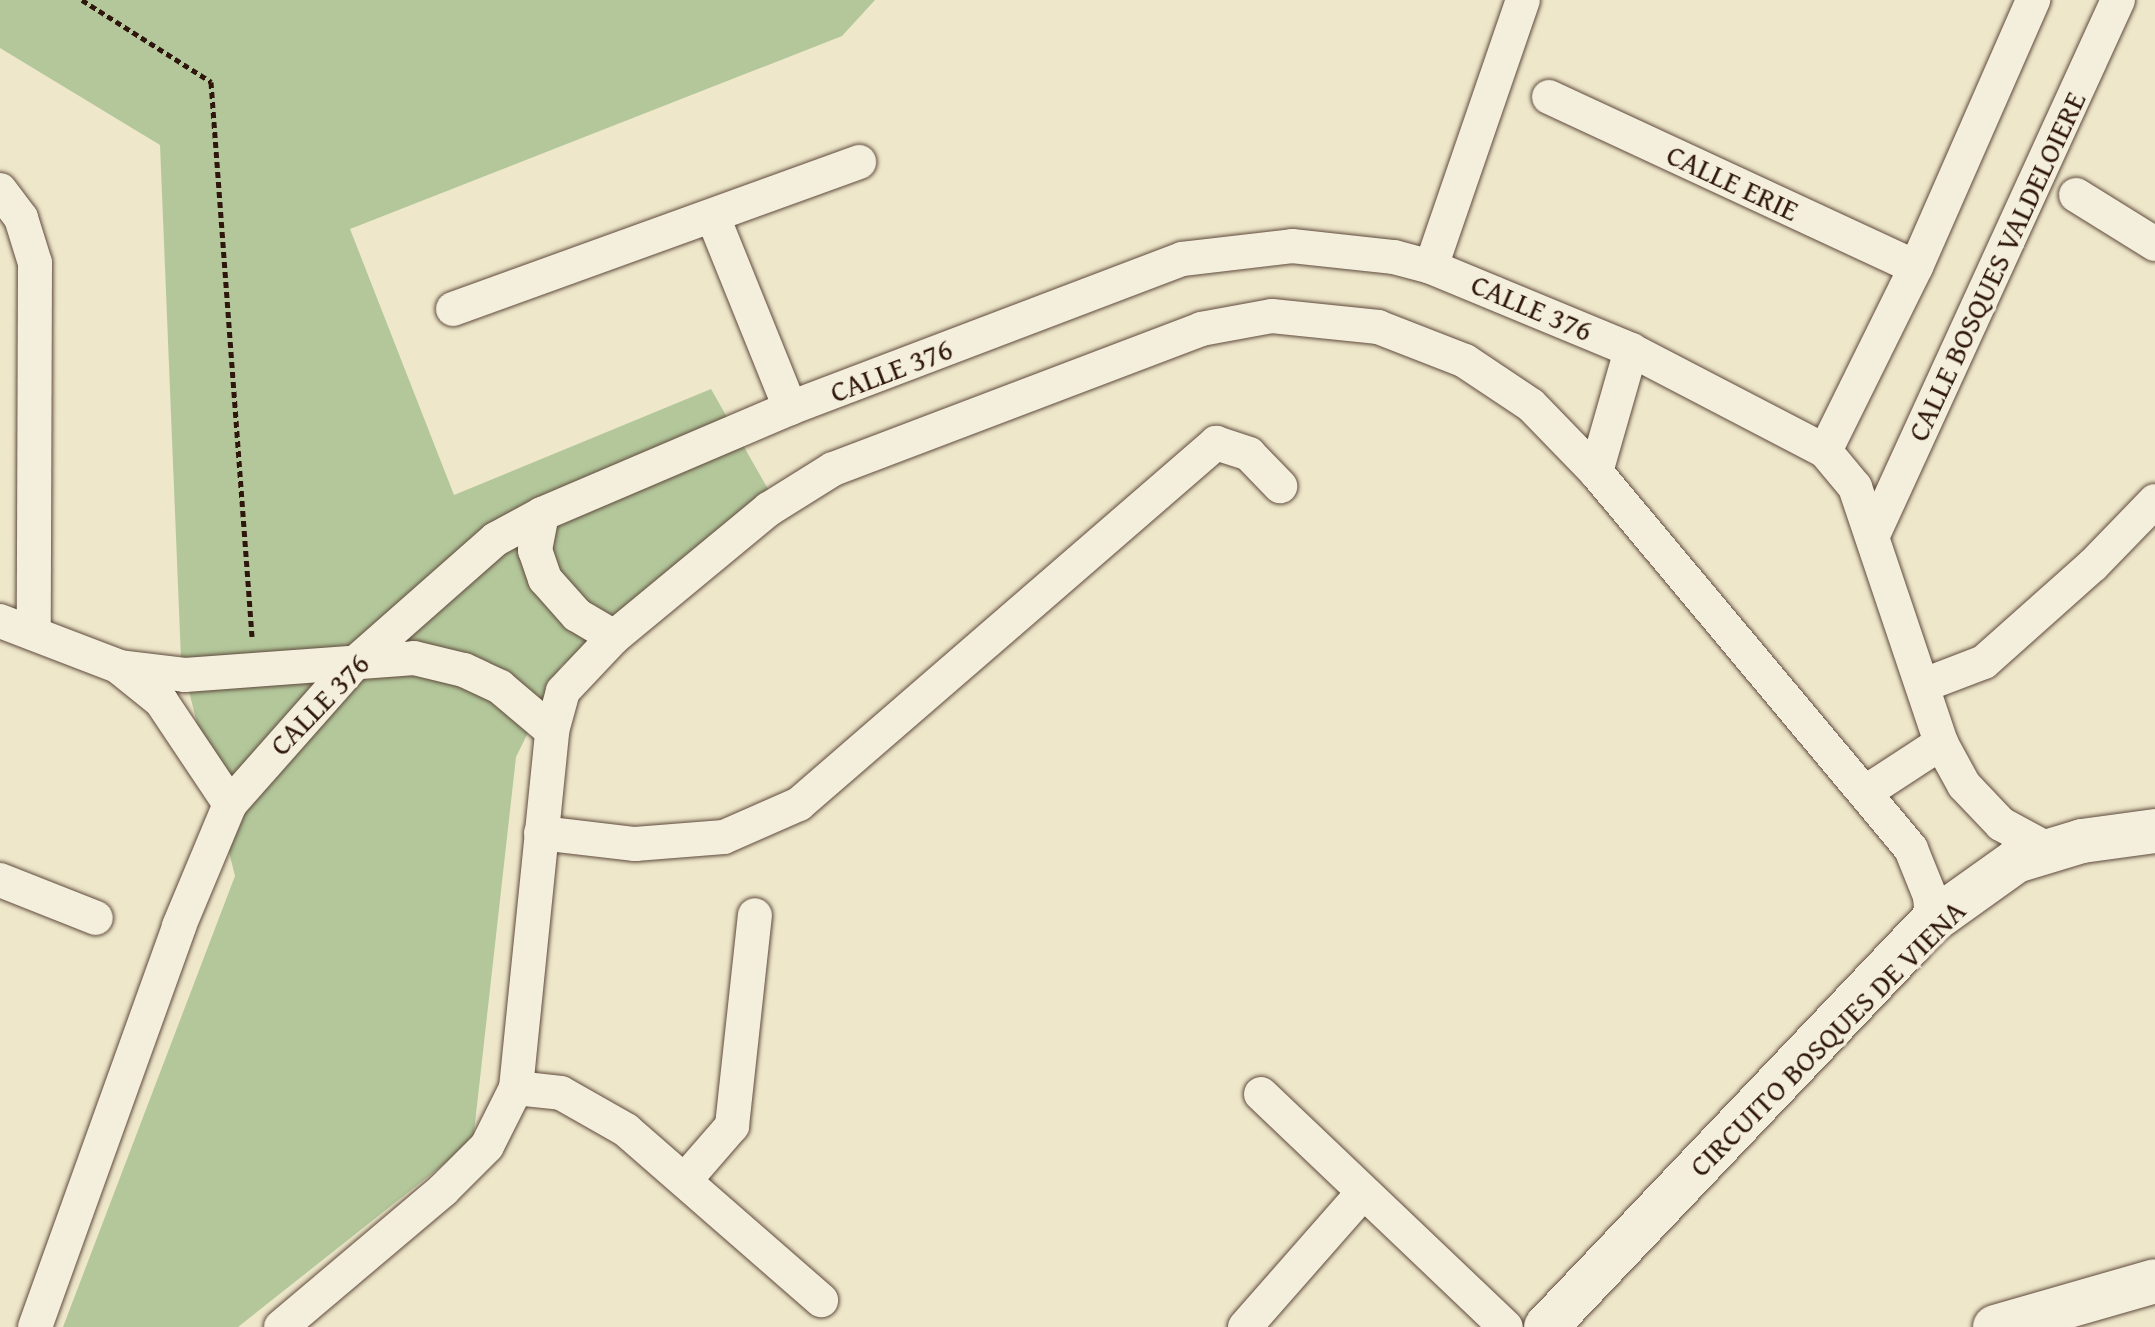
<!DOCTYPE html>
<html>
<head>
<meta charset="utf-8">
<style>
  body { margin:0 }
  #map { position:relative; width:2155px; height:1327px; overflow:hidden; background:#eee7ca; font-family:"Gentium Book Plus",serif }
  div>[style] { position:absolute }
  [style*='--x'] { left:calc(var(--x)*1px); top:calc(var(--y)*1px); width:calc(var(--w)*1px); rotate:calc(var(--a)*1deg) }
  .green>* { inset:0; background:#b3c79b }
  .path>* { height:5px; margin-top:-2.5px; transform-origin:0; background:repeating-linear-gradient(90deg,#2f160c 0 6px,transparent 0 10px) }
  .roads { filter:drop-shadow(0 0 2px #5f4a3c) drop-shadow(0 0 2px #5f4a3c) }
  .street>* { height:34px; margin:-17px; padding:0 17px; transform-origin:17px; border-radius:17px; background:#f4efdd }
  .secondary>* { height:44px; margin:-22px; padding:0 22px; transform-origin:22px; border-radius:22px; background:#f4efdd }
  span { translate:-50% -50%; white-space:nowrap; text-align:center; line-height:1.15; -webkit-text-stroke:7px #f4efdd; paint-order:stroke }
  .street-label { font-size:30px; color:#2f160c }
</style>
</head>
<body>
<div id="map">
  <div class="green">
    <i style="clip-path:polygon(0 0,875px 0,842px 36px,350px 229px,454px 495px,711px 389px,776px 503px,561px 666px,516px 757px,473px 1141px,238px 1327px,63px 1327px,235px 876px,181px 659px,160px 145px,0 48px)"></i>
  </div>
  <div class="path">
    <i style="--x:82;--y:0;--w:153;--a:32.4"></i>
    <i style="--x:211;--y:82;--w:556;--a:85.77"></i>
  </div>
  <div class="roads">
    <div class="street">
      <i style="--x:1549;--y:97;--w:404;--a:24.9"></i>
      <i style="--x:0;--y:190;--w:35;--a:53"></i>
      <i style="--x:21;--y:218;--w:47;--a:72.7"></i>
      <i style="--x:35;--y:263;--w:370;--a:90.2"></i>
      <i style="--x:2076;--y:195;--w:93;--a:31.8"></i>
      <i style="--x:713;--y:217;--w:206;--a:68"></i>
      <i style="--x:1431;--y:267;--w:282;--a:-71"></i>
      <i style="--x:453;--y:309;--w:432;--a:-19.9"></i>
      <i style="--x:1825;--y:451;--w:205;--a:-63.7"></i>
      <i style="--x:1916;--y:267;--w:292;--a:-66.3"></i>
      <i style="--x:1596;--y:472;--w:127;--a:-74"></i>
      <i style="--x:542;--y:514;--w:37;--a:101"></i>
      <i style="--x:535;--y:550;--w:31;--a:71"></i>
      <i style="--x:545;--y:579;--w:48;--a:48.4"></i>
      <i style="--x:577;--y:615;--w:43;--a:30.7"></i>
      <i style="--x:1874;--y:533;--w:586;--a:-65.4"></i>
      <i style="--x:0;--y:621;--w:129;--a:21"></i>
      <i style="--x:120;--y:667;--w:65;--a:7"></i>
      <i style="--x:185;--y:675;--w:230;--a:-4.2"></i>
      <i style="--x:414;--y:658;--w:51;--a:13.5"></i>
      <i style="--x:464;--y:670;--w:40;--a:25"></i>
      <i style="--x:500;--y:687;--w:68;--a:40.2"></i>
      <i style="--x:120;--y:668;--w:53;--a:38.8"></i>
      <i style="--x:161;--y:701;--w:124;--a:56.2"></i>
      <i style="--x:1924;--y:685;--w:64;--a:-21"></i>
      <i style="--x:1984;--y:662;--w:146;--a:-41.7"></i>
      <i style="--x:2093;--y:565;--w:89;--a:-45.9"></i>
      <i style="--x:1866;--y:792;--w:90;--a:-33.2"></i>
      <i style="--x:541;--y:833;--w:95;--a:6.7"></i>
      <i style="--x:635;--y:844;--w:89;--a:-4.5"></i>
      <i style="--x:724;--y:837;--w:82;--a:-23.7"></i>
      <i style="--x:799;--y:804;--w:552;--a:-40.88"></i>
      <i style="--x:1216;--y:443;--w:35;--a:18"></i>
      <i style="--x:1249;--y:454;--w:45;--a:45.9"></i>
      <i style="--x:0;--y:880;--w:103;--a:21.6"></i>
      <i style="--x:516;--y:1088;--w:45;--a:6.3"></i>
      <i style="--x:561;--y:1093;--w:75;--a:29.6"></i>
      <i style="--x:626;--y:1130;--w:259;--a:41.1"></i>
      <i style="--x:1261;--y:1094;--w:338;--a:43.6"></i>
      <i style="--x:685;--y:1180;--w:72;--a:-49"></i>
      <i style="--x:732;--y:1126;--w:212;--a:-83.8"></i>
      <i style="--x:35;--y:1327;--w:426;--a:-70.2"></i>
      <i style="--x:179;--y:926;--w:132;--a:-67.3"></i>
      <i style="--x:230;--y:804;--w:187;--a:-48.5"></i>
      <i style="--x:354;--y:664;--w:189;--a:-41.4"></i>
      <i style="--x:496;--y:539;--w:52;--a:-28.5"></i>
      <i style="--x:542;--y:514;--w:270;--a:-23.1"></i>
      <i style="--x:790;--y:408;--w:419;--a:-20.8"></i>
      <i style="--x:1182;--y:259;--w:111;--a:-6.7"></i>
      <i style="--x:1292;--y:246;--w:103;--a:6.2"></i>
      <i style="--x:1394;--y:257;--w:38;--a:15"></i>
      <i style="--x:1431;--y:267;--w:217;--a:22.5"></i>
      <i style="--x:1631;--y:350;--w:219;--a:27.5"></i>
      <i style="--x:1825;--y:451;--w:47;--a:50.2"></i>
      <i style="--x:1855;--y:487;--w:270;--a:71.4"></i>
      <i style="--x:1941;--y:743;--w:48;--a:61.3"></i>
      <i style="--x:1964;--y:785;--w:54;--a:46.5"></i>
      <i style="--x:2001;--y:824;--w:52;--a:28.5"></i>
      <i style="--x:281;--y:1327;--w:212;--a:-40.2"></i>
      <i style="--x:443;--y:1190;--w:62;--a:-45"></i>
      <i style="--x:487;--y:1146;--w:65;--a:-63.4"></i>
      <i style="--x:516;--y:1088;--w:359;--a:-84.2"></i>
      <i style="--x:552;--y:731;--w:41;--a:-74.6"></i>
      <i style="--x:563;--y:691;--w:74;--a:-46.6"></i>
      <i style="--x:614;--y:637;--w:201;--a:-39.6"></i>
      <i style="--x:769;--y:509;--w:75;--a:-32"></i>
      <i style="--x:833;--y:469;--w:394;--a:-20.8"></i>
      <i style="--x:1201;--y:329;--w:72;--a:-10.4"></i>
      <i style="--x:1272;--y:316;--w:107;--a:5.9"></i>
      <i style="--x:1378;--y:327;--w:93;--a:21.3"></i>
      <i style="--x:1465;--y:361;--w:79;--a:33.7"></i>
      <i style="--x:1531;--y:405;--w:93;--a:45.9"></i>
      <i style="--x:1596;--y:472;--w:491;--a:50.1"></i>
      <i style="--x:1911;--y:849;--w:51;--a:68"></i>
      <i style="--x:1930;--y:896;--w:25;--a:85"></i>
      <i style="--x:1245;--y:1327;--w:177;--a:-48.7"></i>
    </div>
    <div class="secondary">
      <i style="--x:1546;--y:1327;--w:560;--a:-46.45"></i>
      <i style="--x:1932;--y:921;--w:103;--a:-35.5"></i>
      <i style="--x:2016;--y:861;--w:69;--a:-16.9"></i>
      <i style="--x:2082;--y:841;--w:74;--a:-7.8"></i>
      <i style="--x:1995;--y:1327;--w:166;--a:-16"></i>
    </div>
  </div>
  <div class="street-label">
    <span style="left:1733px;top:182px;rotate:25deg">CALLE ERIE</span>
    <span style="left:1996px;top:266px;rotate:-65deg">CALLE BOSQUES VALDELOIERE</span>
    <span style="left:1532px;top:307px;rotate:23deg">CALLE 376</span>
    <span style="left:891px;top:370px;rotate:-21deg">CALLE 376</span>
    <span style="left:319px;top:704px;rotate:-46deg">CALLE 376</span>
    <span style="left:1827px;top:1038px;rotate:-45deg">CIRCUITO BOSQUES DE VIENA</span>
  </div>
</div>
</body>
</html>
